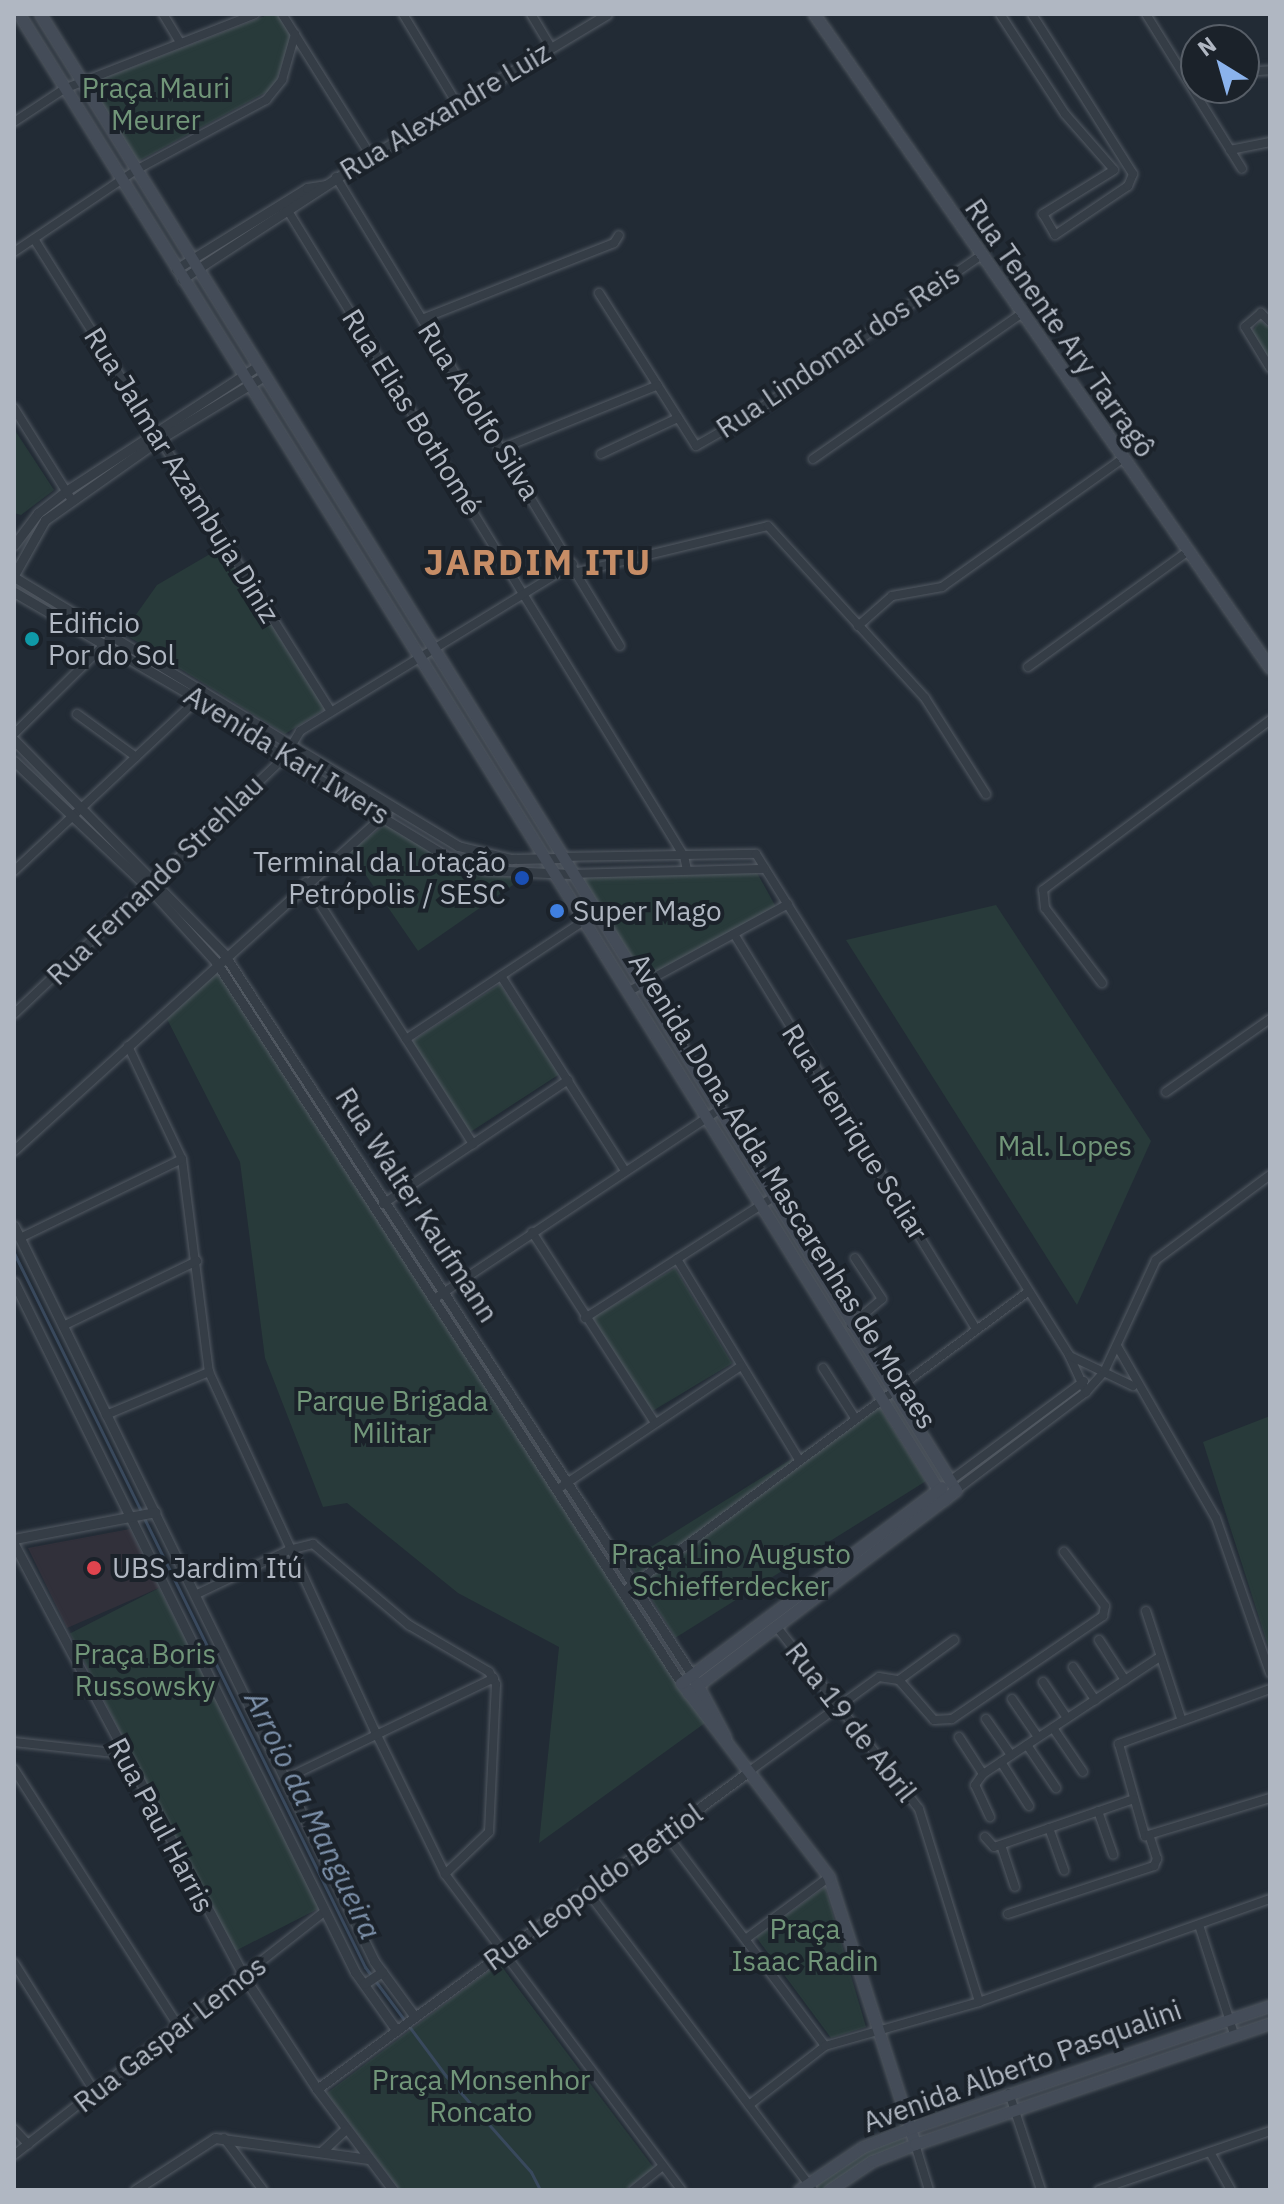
<!DOCTYPE html>
<html>
<head>
<meta charset="utf-8">
<style>
  body { margin:0 }
  #map { position:relative; width:1284px; height:2204px; overflow:hidden; background:#222b35; font-family:"IBM Plex Sans",sans-serif }
  div>[style] { position:absolute }
  [style*='--x'] { left:calc(var(--x)*1px); top:calc(var(--y)*1px); width:calc(var(--w)*1px); rotate:calc(var(--a)*1deg) }
  .medical>* { inset:0; background:#31303a }
  .green>* { inset:0; background:#283a3a; transform-origin:0 0 }
  .stream>* { height:3px; margin:-1.5px; padding:0 1.5px; transform-origin:1.5px; border-radius:1.5px; background:#39495d }
  .roads { filter:drop-shadow(0 0 2px #535a63) drop-shadow(0 0 2px #535a63) }
  .minor>* { height:8px; margin:-4px; padding:0 4px; transform-origin:4px; border-radius:4px; background:#353d46 }
  .tertiary>* { height:9px; margin:-4.5px; padding:0 4.5px; transform-origin:4.5px; border-radius:4.5px; background:#353d46 }
  .secondary>* { height:11px; margin:-5.5px; padding:0 5.5px; transform-origin:5.5px; border-radius:5.5px; background:#444c58 }
  .dots>* { width:22px; height:22px; translate:-50% -50%; box-sizing:border-box; border:4px solid #1b222a; border-radius:50% }
  span { translate:-50% -50%; white-space:nowrap; text-align:center; line-height:1.15; -webkit-text-stroke:8px #1b222a; paint-order:stroke }
  .park-label { font-size:28px; color:#719679 }
  .street-label { font-size:28px; color:#b0b7c2 }
  .poi-label { font-size:28px; color:#b0b7c2 }
  .left { translate:0 -50%; text-align:left }
  .right { translate:-100% -50%; text-align:right }
  .water-label { font-size:30px; color:#7b8fa8; font-style:italic }
  .district-label { font-size:36px; color:#c78d66; font-weight:700; letter-spacing:2px }
  .frame { position:absolute; inset:0; border:16px solid #b0b7c2; pointer-events:none }
  .north { position:absolute; left:1180px; top:24px; width:80px; height:80px; box-sizing:border-box; background:#1b222a; border:2px solid #575e67; border-radius:50%; rotate:323deg; font-size:22px; font-weight:700; line-height:32px; text-align:center; color:#b0b7c2 }
  .north::after { content:''; display:block; margin:auto; width:28px; height:36px; background:#8bb3ec; clip-path:polygon(50% 0,100% 100%,50% 72%,0 100%) }
</style>
</head>
<body>
<div id="map">
  <div class="medical">
    <i style="clip-path:polygon(130px 1529px,159px 1588px,67px 1628px,28px 1548px)"></i>
  </div>
  <div class="green">
    <i style="clip-path:polygon(270px 14px,280px 14px,292px 33px,274px 88px,137px 162px,89px 84px)"></i>
    <i style="clip-path:polygon(1260px 320px,1270px 329px,1270px 360px,1252px 332px)"></i>
    <i style="clip-path:polygon(14px 429px,54px 490px,21px 515px,14px 513px)"></i>
    <i style="clip-path:polygon(222px 547px,325px 709px,285px 734px,123px 633px,157px 585px)"></i>
    <i style="clip-path:polygon(388px 822px,445px 861px,485px 874px,523px 878px,418px 951px,350px 852px)"></i>
    <i style="clip-path:polygon(756px 871px,777px 909px,644px 979px,581px 877px)"></i>
    <i style="clip-path:polygon(996px 905px,1151px 1141px,1077px 1305px,846px 940px)"></i>
    <i style="clip-path:polygon(219px 971px,705px 1723px,539px 1843px,559px 1647px,458px 1593px,347px 1503px,323px 1507px,265px 1358px,240px 1162px,167px 1019px)"></i>
    <i style="left:500px;top:984px;width:108px;height:106px;rotate:57deg"></i>
    <i style="left:675px;top:1268px;width:111px;height:96px;rotate:59deg"></i>
    <i style="left:878px;top:1405px;width:90px;height:295px;rotate:58deg"></i>
    <i style="clip-path:polygon(1270px 1416px,1270px 1652px,1203px 1442px)"></i>
    <i style="left:159px;top:1588px;width:358px;height:100px;rotate:63deg"></i>
    <i style="clip-path:polygon(825px 1887px,866px 2027px,831px 2038px,756px 1937px)"></i>
    <i style="clip-path:polygon(499px 1963px,654px 2168px,625px 2190px,400px 2190px,327px 2093px)"></i>
    <i style="clip-path:polygon(903px 2135px,905px 2143px,824px 2190px,812px 2184px,861px 2152px)"></i>
  </div>
  <div class="stream">
    <i style="--x:14;--y:1253;--w:288;--a:63.8"></i>
    <i style="--x:144;--y:1518;--w:500;--a:63.79"></i>
    <i style="--x:365;--y:1967;--w:136;--a:53.4"></i>
    <i style="--x:446;--y:2076;--w:128;--a:48.5"></i>
    <i style="--x:531;--y:2172;--w:20;--a:63"></i>
  </div>
  <div class="roads">
    <div class="minor">
      <i style="--x:163;--y:14;--w:33;--a:59"></i>
      <i style="--x:282;--y:14;--w:168;--a:57.9"></i>
      <i style="--x:403;--y:14;--w:105;--a:59"></i>
      <i style="--x:531;--y:14;--w:39;--a:59"></i>
      <i style="--x:1000;--y:14;--w:119;--a:57"></i>
      <i style="--x:1065;--y:114;--w:74;--a:48.8"></i>
      <i style="--x:1114;--y:170;--w:84;--a:148.2"></i>
      <i style="--x:1043;--y:214;--w:24;--a:60"></i>
      <i style="--x:1055;--y:235;--w:88;--a:-33.9"></i>
      <i style="--x:1128;--y:186;--w:13;--a:-67"></i>
      <i style="--x:1133;--y:174;--w:189;--a:-122.3"></i>
      <i style="--x:1146;--y:14;--w:182;--a:58.2"></i>
      <i style="--x:1244;--y:72;--w:26;--a:-4"></i>
      <i style="--x:14;--y:122;--w:60;--a:-33.4"></i>
      <i style="--x:64;--y:89;--w:205;--a:-21.4"></i>
      <i style="--x:1230;--y:150;--w:41;--a:-11.3"></i>
      <i style="--x:336;--y:177;--w:548;--a:58.8"></i>
      <i style="--x:285;--y:206;--w:763;--a:58.46"></i>
      <i style="--x:684;--y:856;--w:14;--a:78"></i>
      <i style="--x:34;--y:239;--w:556;--a:57.85"></i>
      <i style="--x:14;--y:252;--w:147;--a:-33.9"></i>
      <i style="--x:136;--y:170;--w:148;--a:-28.3"></i>
      <i style="--x:266;--y:100;--w:26;--a:-51"></i>
      <i style="--x:282;--y:80;--w:48;--a:-74.2"></i>
      <i style="--x:599;--y:293;--w:181;--a:57.6"></i>
      <i style="--x:696;--y:446;--w:64;--a:-29.7"></i>
      <i style="--x:752;--y:414;--w:277;--a:-34.7"></i>
      <i style="--x:422;--y:319;--w:206;--a:-21.6"></i>
      <i style="--x:614;--y:243;--w:9;--a:-58"></i>
      <i style="--x:1270;--y:322;--w:13;--a:-135"></i>
      <i style="--x:1261;--y:313;--w:21;--a:139"></i>
      <i style="--x:1245;--y:327;--w:48;--a:58.6"></i>
      <i style="--x:14;--y:408;--w:107;--a:57.9"></i>
      <i style="--x:503;--y:448;--w:167;--a:-22.1"></i>
      <i style="--x:601;--y:454;--w:85;--a:-25.1"></i>
      <i style="--x:813;--y:459;--w:254;--a:-34.9"></i>
      <i style="--x:578;--y:572;--w:195;--a:-13.6"></i>
      <i style="--x:768;--y:526;--w:233;--a:47.6"></i>
      <i style="--x:925;--y:698;--w:114;--a:57.6"></i>
      <i style="--x:858;--y:626;--w:45;--a:-41.4"></i>
      <i style="--x:892;--y:596;--w:51;--a:-10.2"></i>
      <i style="--x:942;--y:587;--w:221;--a:-35.4"></i>
      <i style="--x:1028;--y:667;--w:198;--a:-35.9"></i>
      <i style="--x:77;--y:714;--w:73;--a:36.1"></i>
      <i style="--x:14;--y:734;--w:142;--a:-44.7"></i>
      <i style="--x:561;--y:857;--w:195;--a:-0.9"></i>
      <i style="--x:756;--y:854;--w:591;--a:58"></i>
      <i style="--x:1069;--y:1355;--w:41;--a:65.3"></i>
      <i style="--x:14;--y:871;--w:255;--a:-43.1"></i>
      <i style="--x:572;--y:874;--w:193;--a:-1.5"></i>
      <i style="--x:306;--y:882;--w:311;--a:57.5"></i>
      <i style="--x:734;--y:934;--w:463;--a:58.5"></i>
      <i style="--x:501;--y:976;--w:231;--a:57.5"></i>
      <i style="--x:1102;--y:983;--w:94;--a:-127.2"></i>
      <i style="--x:1045;--y:908;--w:18;--a:-96"></i>
      <i style="--x:1043;--y:890;--w:284;--a:-36.8"></i>
      <i style="--x:631;--y:990;--w:179;--a:-28.7"></i>
      <i style="--x:14;--y:1014;--w:372;--a:-43.5"></i>
      <i style="--x:284;--y:758;--w:31;--a:-59"></i>
      <i style="--x:300;--y:731;--w:320;--a:-31.5"></i>
      <i style="--x:406;--y:1039;--w:229;--a:-33.6"></i>
      <i style="--x:128;--y:1046;--w:125;--a:64.5"></i>
      <i style="--x:182;--y:1159;--w:215;--a:82.8"></i>
      <i style="--x:209;--y:1372;--w:396;--a:65.2"></i>
      <i style="--x:375;--y:1731;--w:159;--a:63.9"></i>
      <i style="--x:445;--y:1874;--w:394;--a:53.2"></i>
      <i style="--x:1166;--y:1092;--w:127;--a:-35.1"></i>
      <i style="--x:383;--y:1204;--w:223;--a:-33.8"></i>
      <i style="--x:532;--y:1232;--w:227;--a:57.2"></i>
      <i style="--x:20;--y:1238;--w:180;--a:-26"></i>
      <i style="--x:677;--y:1259;--w:235;--a:58.7"></i>
      <i style="--x:434;--y:1299;--w:341;--a:-33.6"></i>
      <i style="--x:585;--y:1318;--w:222;--a:-32.7"></i>
      <i style="--x:851;--y:1325;--w:40;--a:-40"></i>
      <i style="--x:882;--y:1299;--w:49;--a:-123.4"></i>
      <i style="--x:63;--y:1326;--w:149;--a:-25.9"></i>
      <i style="--x:1117;--y:1346;--w:198;--a:60.1"></i>
      <i style="--x:1216;--y:1518;--w:164;--a:70.8"></i>
      <i style="--x:1070;--y:1356;--w:70;--a:25.5"></i>
      <i style="--x:823;--y:1368;--w:59;--a:57.4"></i>
      <i style="--x:106;--y:1415;--w:112;--a:-22.7"></i>
      <i style="--x:950;--y:1481;--w:167;--a:-36.7"></i>
      <i style="--x:558;--y:1489;--w:220;--a:-33.9"></i>
      <i style="--x:956;--y:1490;--w:163;--a:-37"></i>
      <i style="--x:1086;--y:1392;--w:27;--a:-48"></i>
      <i style="--x:1104;--y:1372;--w:123;--a:-65.1"></i>
      <i style="--x:1156;--y:1260;--w:142;--a:-36.7"></i>
      <i style="--x:623;--y:1592;--w:505;--a:-36.55"></i>
      <i style="--x:195;--y:1595;--w:104;--a:-25.6"></i>
      <i style="--x:289;--y:1550;--w:25;--a:-14"></i>
      <i style="--x:313;--y:1544;--w:126;--a:40.2"></i>
      <i style="--x:409;--y:1625;--w:93;--a:30.4"></i>
      <i style="--x:489;--y:1672;--w:14;--a:60"></i>
      <i style="--x:496;--y:1684;--w:148;--a:92.7"></i>
      <i style="--x:489;--y:1832;--w:61;--a:136.3"></i>
      <i style="--x:1146;--y:1611;--w:113;--a:71.9"></i>
      <i style="--x:776;--y:1626;--w:232;--a:52"></i>
      <i style="--x:919;--y:1809;--w:202;--a:72.7"></i>
      <i style="--x:1099;--y:1640;--w:48;--a:57"></i>
      <i style="--x:1073;--y:1667;--w:40;--a:56"></i>
      <i style="--x:899;--y:1680;--w:68;--a:-36"></i>
      <i style="--x:1043;--y:1682;--w:43;--a:56.3"></i>
      <i style="--x:1270;--y:1689;--w:161;--a:160"></i>
      <i style="--x:1119;--y:1744;--w:96;--a:74.2"></i>
      <i style="--x:1145;--y:1836;--w:131;--a:-16.9"></i>
      <i style="--x:1012;--y:1699;--w:46;--a:55.6"></i>
      <i style="--x:986;--y:1719;--w:44;--a:55.2"></i>
      <i style="--x:1053;--y:1728;--w:53;--a:55.7"></i>
      <i style="--x:959;--y:1737;--w:44;--a:57"></i>
      <i style="--x:14;--y:1742;--w:110;--a:6.3"></i>
      <i style="--x:1027;--y:1745;--w:52;--a:56"></i>
      <i style="--x:1001;--y:1762;--w:52;--a:57.5"></i>
      <i style="--x:14;--y:1769;--w:306;--a:57.4"></i>
      <i style="--x:751;--y:1770;--w:158;--a:-36"></i>
      <i style="--x:879;--y:1677;--w:20;--a:9"></i>
      <i style="--x:899;--y:1680;--w:53;--a:48.8"></i>
      <i style="--x:934;--y:1720;--w:18;--a:-3"></i>
      <i style="--x:952;--y:1719;--w:183;--a:-34.3"></i>
      <i style="--x:1103;--y:1616;--w:10;--a:-79"></i>
      <i style="--x:1105;--y:1606;--w:68;--a:-127.2"></i>
      <i style="--x:285;--y:1779;--w:232;--a:-25.8"></i>
      <i style="--x:1098;--y:1811;--w:46;--a:70.8"></i>
      <i style="--x:990;--y:1817;--w:35;--a:-115"></i>
      <i style="--x:975;--y:1785;--w:14;--a:-54"></i>
      <i style="--x:983;--y:1774;--w:209;--a:-33.5"></i>
      <i style="--x:1049;--y:1828;--w:45;--a:70.3"></i>
      <i style="--x:666;--y:1834;--w:265;--a:53.1"></i>
      <i style="--x:985;--y:1837;--w:13;--a:48"></i>
      <i style="--x:994;--y:1847;--w:148;--a:-18.9"></i>
      <i style="--x:1001;--y:1845;--w:44;--a:71.6"></i>
      <i style="--x:587;--y:1891;--w:375;--a:52.9"></i>
      <i style="--x:1008;--y:1914;--w:154;--a:-18.2"></i>
      <i style="--x:1154;--y:1866;--w:8;--a:-67"></i>
      <i style="--x:1157;--y:1859;--w:25;--a:-108"></i>
      <i style="--x:1199;--y:1925;--w:114;--a:72.2"></i>
      <i style="--x:747;--y:1938;--w:102;--a:-36.6"></i>
      <i style="--x:14;--y:1963;--w:152;--a:57.9"></i>
      <i style="--x:1009;--y:2093;--w:102;--a:71.7"></i>
      <i style="--x:749;--y:2105;--w:96;--a:-37.8"></i>
      <i style="--x:825;--y:2046;--w:160;--a:-15.9"></i>
      <i style="--x:979;--y:2002;--w:309;--a:-19.5"></i>
      <i style="--x:14;--y:2129;--w:21;--a:47"></i>
      <i style="--x:224;--y:2138;--w:65;--a:53.1"></i>
      <i style="--x:915;--y:2144;--w:48;--a:73.1"></i>
      <i style="--x:1210;--y:2152;--w:43;--a:61.1"></i>
      <i style="--x:14;--y:2155;--w:395;--a:-38.1"></i>
      <i style="--x:633;--y:2190;--w:38;--a:-39"></i>
      <i style="--x:1099;--y:2190;--w:181;--a:-19"></i>
    </div>
    <div class="tertiary">
      <i style="--x:176;--y:269;--w:154;--a:-31.7"></i>
      <i style="--x:307;--y:188;--w:18;--a:-9"></i>
      <i style="--x:182;--y:279;--w:225;--a:-33.1"></i>
      <i style="--x:371;--y:156;--w:275;--a:-31"></i>
      <i style="--x:14;--y:545;--w:40;--a:-53"></i>
      <i style="--x:38;--y:513;--w:36;--a:-38"></i>
      <i style="--x:66;--y:491;--w:229;--a:-33.1"></i>
      <i style="--x:14;--y:575;--w:63;--a:-60.6"></i>
      <i style="--x:45;--y:520;--w:141;--a:-35.2"></i>
      <i style="--x:160;--y:439;--w:122;--a:-31.2"></i>
      <i style="--x:14;--y:577;--w:519;--a:31.21"></i>
      <i style="--x:458;--y:846;--w:55;--a:13.8"></i>
      <i style="--x:511;--y:859;--w:49;--a:-1.2"></i>
      <i style="--x:14;--y:592;--w:213;--a:30.2"></i>
      <i style="--x:198;--y:699;--w:104;--a:34.5"></i>
      <i style="--x:284;--y:758;--w:189;--a:31.2"></i>
      <i style="--x:446;--y:856;--w:41;--a:19.7"></i>
      <i style="--x:485;--y:870;--w:86;--a:2.7"></i>
      <i style="--x:14;--y:740;--w:300;--a:45.5"></i>
      <i style="--x:224;--y:954;--w:860;--a:57.01"></i>
      <i style="--x:14;--y:761;--w:185;--a:43.3"></i>
      <i style="--x:149;--y:888;--w:100;--a:47.8"></i>
      <i style="--x:216;--y:962;--w:858;--a:57.18"></i>
      <i style="--x:14;--y:1150;--w:503;--a:-42.18"></i>
      <i style="--x:14;--y:1226;--w:818;--a:63.9"></i>
      <i style="--x:374;--y:1961;--w:69;--a:53.8"></i>
      <i style="--x:14;--y:1282;--w:770;--a:63.7"></i>
      <i style="--x:355;--y:1972;--w:72;--a:54.6"></i>
      <i style="--x:14;--y:1539;--w:144;--a:-10.8"></i>
      <i style="--x:14;--y:1544;--w:490;--a:62"></i>
      <i style="--x:244;--y:1977;--w:134;--a:56.9"></i>
      <i style="--x:317;--y:2089;--w:126;--a:53"></i>
      <i style="--x:364;--y:1984;--w:22;--a:-34"></i>
      <i style="--x:317;--y:2089;--w:539;--a:-36.32"></i>
      <i style="--x:321;--y:2152;--w:34;--a:-43"></i>
      <i style="--x:135;--y:2190;--w:95;--a:-33"></i>
      <i style="--x:215;--y:2138;--w:155;--a:7.8"></i>
    </div>
    <div class="secondary">
      <i style="--x:19;--y:14;--w:1750;--a:58.08"></i>
      <i style="--x:40;--y:14;--w:1737;--a:58.18"></i>
      <i style="--x:956;--y:1490;--w:336;--a:142.9"></i>
      <i style="--x:814;--y:14;--w:797;--a:55.11"></i>
      <i style="--x:696;--y:1682;--w:62;--a:62.2"></i>
      <i style="--x:915;--y:2144;--w:281;--a:-107.9"></i>
      <i style="--x:829;--y:1877;--w:244;--a:-127.3"></i>
      <i style="--x:681;--y:1683;--w:326;--a:-36.9"></i>
      <i style="--x:799;--y:2190;--w:77;--a:-33.9"></i>
      <i style="--x:863;--y:2147;--w:52;--a:-21.6"></i>
      <i style="--x:911;--y:2128;--w:379;--a:-18.8"></i>
      <i style="--x:829;--y:2190;--w:52;--a:-34"></i>
      <i style="--x:872;--y:2161;--w:46;--a:-21.6"></i>
      <i style="--x:915;--y:2144;--w:375;--a:-18.8"></i>
    </div>
  </div>
  <div class="dots">
    <i style="left:32px;top:639px;background:#0f9aa8"></i>
    <i style="left:522px;top:878px;background:#1a4fb4"></i>
    <i style="left:557px;top:911px;background:#3f7fe0"></i>
    <i style="left:94px;top:1568px;background:#e0444e"></i>
  </div>
  <div class="park-label">
    <span style="left:156px;top:104px">Praça Mauri<br>Meurer</span>
    <span style="left:1065px;top:1146px">Mal. Lopes</span>
    <span style="left:392px;top:1417px">Parque Brigada<br>Militar</span>
    <span style="left:731px;top:1570px">Praça Lino Augusto<br>Schiefferdecker</span>
    <span style="left:145px;top:1670px">Praça Boris<br>Russowsky</span>
    <span style="left:805px;top:1945px">Praça<br>Isaac Radin</span>
    <span style="left:481px;top:2096px">Praça Monsenhor<br>Roncato</span>
  </div>
  <div class="street-label">
    <span style="left:445px;top:111px;rotate:-31deg">Rua Alexandre Luiz</span>
    <span style="left:1060px;top:328px;rotate:55deg">Rua Tenente Ary Tarragô</span>
    <span style="left:838px;top:351px;rotate:-34deg">Rua Lindomar dos Reis</span>
    <span style="left:479px;top:411px;rotate:58deg">Rua Adolfo Silva</span>
    <span style="left:412px;top:412px;rotate:58deg">Rua Elias Bothomé</span>
    <span style="left:182px;top:475px;rotate:58deg">Rua Jalmar Azambuja Diniz</span>
    <span style="left:287px;top:755px;rotate:32deg">Avenida Karl Iwers</span>
    <span style="left:155px;top:880px;rotate:-44deg">Rua Fernando Strehlau</span>
    <span style="left:855px;top:1132px;rotate:58deg">Rua Henrique Scliar</span>
    <span style="left:783px;top:1191px;rotate:58deg">Avenida Dona Adda Mascarenhas de Moraes</span>
    <span style="left:417px;top:1205px;rotate:57deg">Rua Walter Kaufmann</span>
    <span style="left:851px;top:1722px;rotate:52deg">Rua 19 de Abril</span>
    <span style="left:161px;top:1825px;rotate:62deg">Rua Paul Harris</span>
    <span style="left:593px;top:1887px;rotate:-36deg">Rua Leopoldo Bettiol</span>
    <span style="left:170px;top:2034px;rotate:-38deg">Rua Gaspar Lemos</span>
    <span style="left:1022px;top:2066px;rotate:-20deg">Avenida Alberto Pasqualini</span>
  </div>
  <div class="poi-label">
    <span class="left" style="left:48px;top:639px">Edificio<br>Por do Sol</span>
    <span class="right" style="left:506px;top:878px">Terminal da Lotação<br>Petrópolis / SESC</span>
    <span class="left" style="left:573px;top:911px">Super Mago</span>
    <span class="left" style="left:112px;top:1568px">UBS Jardim Itú</span>
  </div>
  <div class="water-label">
    <span style="left:313px;top:1815px;rotate:64deg">Arroio da Mangueira</span>
  </div>
  <div class="district-label">
    <span style="left:538px;top:562px">JARDIM ITU</span>
  </div>
  <div class="frame"></div>
  <div class="north">N</div>
</div>
</body>
</html>
